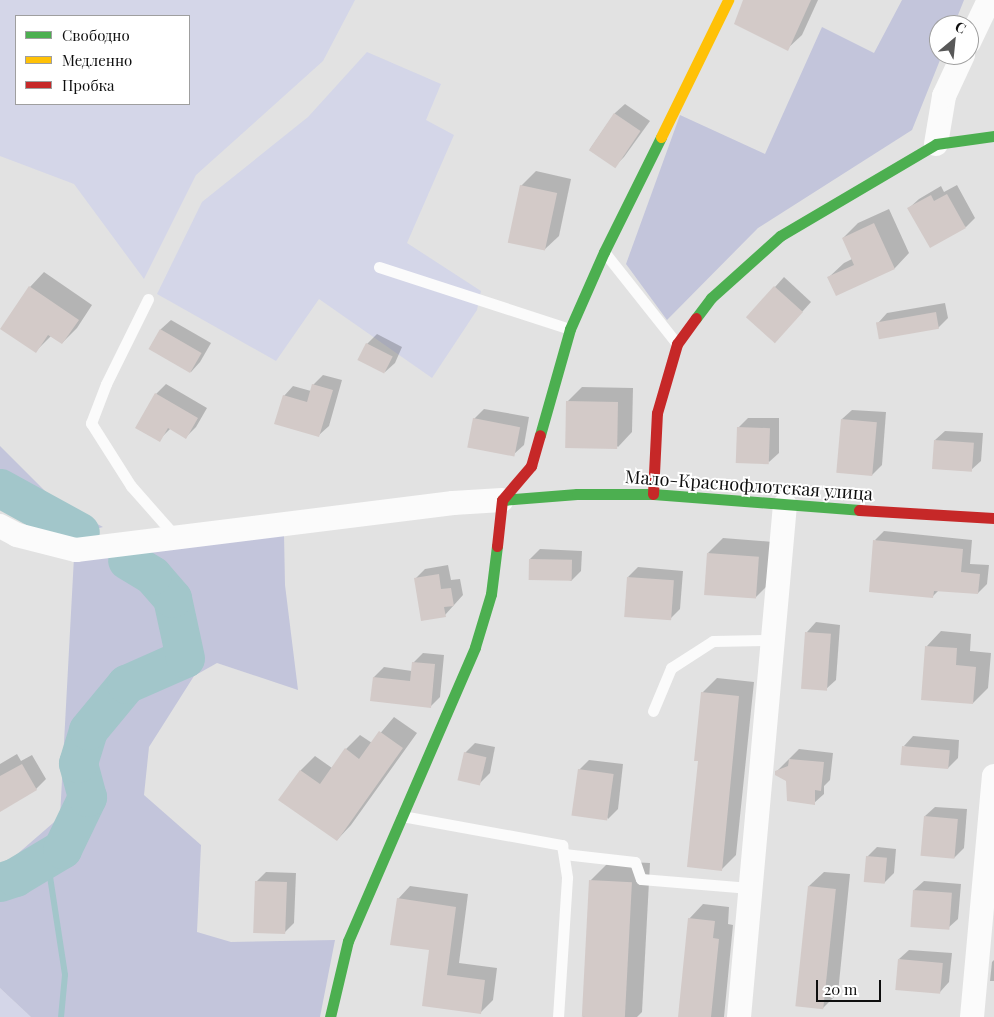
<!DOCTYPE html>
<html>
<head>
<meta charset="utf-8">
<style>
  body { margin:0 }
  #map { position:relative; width:994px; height:1017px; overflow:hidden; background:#e2e2e2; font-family:"Playfair Display",serif }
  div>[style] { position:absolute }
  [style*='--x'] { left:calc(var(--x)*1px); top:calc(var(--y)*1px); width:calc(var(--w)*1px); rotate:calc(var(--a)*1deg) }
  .green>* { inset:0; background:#d4d6e8 }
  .forest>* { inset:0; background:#c3c5db }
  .shadow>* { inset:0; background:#0003 }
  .stream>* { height:6px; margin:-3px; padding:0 3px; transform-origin:3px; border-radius:3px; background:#a2c6ca }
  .river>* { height:39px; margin:-19.5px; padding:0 19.5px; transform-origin:19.5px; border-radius:19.5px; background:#a2c6ca }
  .building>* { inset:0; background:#d3cac8; transform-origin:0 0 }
  .lane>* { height:11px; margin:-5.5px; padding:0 5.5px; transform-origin:5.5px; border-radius:5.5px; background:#fbfbfb }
  .street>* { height:24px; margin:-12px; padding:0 12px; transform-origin:12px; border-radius:12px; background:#fbfbfb }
  .fast>* { height:11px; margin:-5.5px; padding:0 5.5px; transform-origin:5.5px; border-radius:5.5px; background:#4caf50 }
  .slow>* { height:11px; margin:-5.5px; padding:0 5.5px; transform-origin:5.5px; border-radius:5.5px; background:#ffc107 }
  .jam>* { height:11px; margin:-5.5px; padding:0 5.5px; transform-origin:5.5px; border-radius:5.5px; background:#c62828 }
  span { translate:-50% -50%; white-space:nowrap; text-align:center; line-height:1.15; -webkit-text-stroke:4px #fff; paint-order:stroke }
  .street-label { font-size:18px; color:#0e0e0e }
  .legend { position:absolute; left:15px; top:15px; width:175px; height:90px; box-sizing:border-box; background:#fff; border:1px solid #9f9f9f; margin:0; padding:6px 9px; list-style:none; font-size:15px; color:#0e0e0e }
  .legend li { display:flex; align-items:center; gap:10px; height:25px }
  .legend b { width:25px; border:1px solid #9f9f9f }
  .north { position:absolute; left:929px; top:15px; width:50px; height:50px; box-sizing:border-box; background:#fff; border:1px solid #9f9f9f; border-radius:50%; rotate:28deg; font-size:14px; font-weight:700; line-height:20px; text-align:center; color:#0e0e0e }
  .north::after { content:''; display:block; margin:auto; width:18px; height:22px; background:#585858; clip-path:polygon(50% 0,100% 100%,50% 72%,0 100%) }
  .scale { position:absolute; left:816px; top:980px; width:65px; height:22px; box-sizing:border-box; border:2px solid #0e0e0e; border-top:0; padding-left:6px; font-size:15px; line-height:18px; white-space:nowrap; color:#0e0e0e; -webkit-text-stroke:4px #fff; paint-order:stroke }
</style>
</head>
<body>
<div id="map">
  <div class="green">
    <i style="clip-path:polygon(evenodd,0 0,355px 0,323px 61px,196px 175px,144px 279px,74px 184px,0 156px,0 0,16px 16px,189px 16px,189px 104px,16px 104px,16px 16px)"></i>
    <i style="clip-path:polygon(367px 52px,441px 84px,426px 120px,454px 135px,407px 243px,481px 291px,477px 310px,432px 378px,319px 299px,276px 361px,157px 294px,202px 202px,308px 117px)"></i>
    <i style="clip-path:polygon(0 988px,31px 1017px,0 1017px)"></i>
  </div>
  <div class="forest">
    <i style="clip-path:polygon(902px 0,964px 0,954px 25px,939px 25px,939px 55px,942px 55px,912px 130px,758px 228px,667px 320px,626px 264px,680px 115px,765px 154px,822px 27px,874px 53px)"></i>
    <i style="clip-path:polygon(0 446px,56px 502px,103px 527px,62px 538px,0 509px)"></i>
    <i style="clip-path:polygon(284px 534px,285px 585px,298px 690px,217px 663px,194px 676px,149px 747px,144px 795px,201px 845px,197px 932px,231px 942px,335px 940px,320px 1017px,31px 1017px,0 988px,0 869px,60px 817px,74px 557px)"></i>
  </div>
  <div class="shadow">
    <i style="clip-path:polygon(745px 0,818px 0,802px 35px,787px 49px)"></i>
    <i style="clip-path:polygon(625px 104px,650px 121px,624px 157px,615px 166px,590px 149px,615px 113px)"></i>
    <i style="clip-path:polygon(536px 171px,571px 179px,559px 236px,544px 250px,521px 186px)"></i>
    <i style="clip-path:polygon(957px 185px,975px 218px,966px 227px,909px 208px,919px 199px,941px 186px,944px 192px)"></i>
    <i style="clip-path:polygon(889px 209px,909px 253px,895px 268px,837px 294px,829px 277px,844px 263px,852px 259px,843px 238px,858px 223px)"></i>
    <i style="clip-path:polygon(44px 272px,92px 305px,77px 328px,62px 343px,51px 336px,35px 352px,30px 287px)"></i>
    <i style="clip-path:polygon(784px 277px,811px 302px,784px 332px,775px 287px)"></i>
    <i style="clip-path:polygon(945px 303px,948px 318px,938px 328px,878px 323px,887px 313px)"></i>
    <i style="clip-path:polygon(171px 320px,211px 343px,200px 362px,191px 372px,150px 348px,161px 329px)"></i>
    <i style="clip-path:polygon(377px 334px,402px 347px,395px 363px,385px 372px,367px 344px)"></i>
    <i style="clip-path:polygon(323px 375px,342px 380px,329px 426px,319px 435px,284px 396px,293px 386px,311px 391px,313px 385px)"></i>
    <i style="clip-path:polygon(166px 384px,207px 408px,196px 427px,186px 437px,171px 428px,159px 440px,156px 394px)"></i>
    <i style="clip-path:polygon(582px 387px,633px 388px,632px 432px,618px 447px,567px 402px)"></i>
    <i style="clip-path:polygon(484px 409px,529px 417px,524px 445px,514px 454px,474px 419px)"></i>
    <i style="clip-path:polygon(852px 410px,886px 412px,882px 465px,872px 475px,842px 419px)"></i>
    <i style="clip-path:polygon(748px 418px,779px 418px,779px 453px,769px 462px,738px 428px)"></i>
    <i style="clip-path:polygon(945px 431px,983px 433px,981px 461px,971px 470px,935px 440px)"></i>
    <i style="clip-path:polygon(884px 531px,972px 540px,970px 564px,989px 565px,987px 584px,978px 593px,939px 590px,933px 596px,875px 540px)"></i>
    <i style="clip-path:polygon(723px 538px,773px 542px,770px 583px,755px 598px,708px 553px)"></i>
    <i style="clip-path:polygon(540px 549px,582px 551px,581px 571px,571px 581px,530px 559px)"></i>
    <i style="clip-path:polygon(448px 565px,451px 580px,460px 579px,463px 595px,445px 615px,415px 579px,425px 569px)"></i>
    <i style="clip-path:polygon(638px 567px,683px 571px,680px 609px,670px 619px,628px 577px)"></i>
    <i style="clip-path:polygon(816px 622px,840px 625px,836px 680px,826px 689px,807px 632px)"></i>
    <i style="clip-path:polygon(941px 631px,971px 634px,970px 651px,991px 653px,988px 688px,973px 703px,927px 646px)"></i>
    <i style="clip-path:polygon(423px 653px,444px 655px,440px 697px,430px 707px,372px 700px,374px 677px,384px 667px,412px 671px,413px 663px)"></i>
    <i style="clip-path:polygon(717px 678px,754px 682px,736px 855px,721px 870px,699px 760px,702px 693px)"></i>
    <i style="clip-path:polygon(394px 717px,417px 733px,351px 825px,337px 840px,280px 799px,301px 770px,315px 756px,332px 768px,346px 749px,360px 735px,372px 743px)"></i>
    <i style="clip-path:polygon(913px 736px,959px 740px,958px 758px,948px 768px,904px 746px)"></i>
    <i style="clip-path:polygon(475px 743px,495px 747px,490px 773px,480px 783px,465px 753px)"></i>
    <i style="clip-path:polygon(799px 749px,833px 753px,830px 780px,824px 786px,824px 794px,814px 803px,776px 772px)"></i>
    <i style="clip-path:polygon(17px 754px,21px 761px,32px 755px,46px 779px,36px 789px,0 803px,0 764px)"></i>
    <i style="clip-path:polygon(589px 760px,623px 764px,618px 809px,608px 819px,579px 770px)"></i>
    <i style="clip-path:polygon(935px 807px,967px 809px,964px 848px,954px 858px,925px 816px)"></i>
    <i style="clip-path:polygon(877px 847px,896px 849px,894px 873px,884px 883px,867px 857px)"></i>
    <i style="clip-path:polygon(610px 861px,650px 863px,642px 1012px,637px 1017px,583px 1017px,591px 880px)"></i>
    <i style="clip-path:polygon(266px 872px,296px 873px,294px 923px,284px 933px,256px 882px)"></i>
    <i style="clip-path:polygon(824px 872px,850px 874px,838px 993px,823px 1008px,809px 886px)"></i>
    <i style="clip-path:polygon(924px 881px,961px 884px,958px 919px,948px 928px,914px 890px)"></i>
    <i style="clip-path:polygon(410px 886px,468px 894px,459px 963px,497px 968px,493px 1000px,480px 1013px,423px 1005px,431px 949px,398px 899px)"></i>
    <i style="clip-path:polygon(703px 904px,729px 907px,728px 924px,733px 925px,724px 1017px,679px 1017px,689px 919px)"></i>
    <i style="clip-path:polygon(909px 950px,952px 953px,949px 982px,940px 992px,899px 959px)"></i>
    <i style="clip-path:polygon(994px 960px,994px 981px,990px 981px,992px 962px)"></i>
  </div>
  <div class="stream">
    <i style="--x:47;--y:857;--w:119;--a:81.3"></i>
    <i style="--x:65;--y:975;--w:42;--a:95.4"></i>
  </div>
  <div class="river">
    <i style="--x:0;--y:488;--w:91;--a:28.8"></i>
    <i style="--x:0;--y:882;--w:16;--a:-18"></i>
    <i style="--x:15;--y:877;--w:55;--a:-30.8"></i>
    <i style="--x:62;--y:849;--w:58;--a:-64.3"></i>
    <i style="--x:87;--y:797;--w:35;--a:-105"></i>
    <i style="--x:78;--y:763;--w:34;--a:-73"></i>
    <i style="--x:88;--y:730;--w:60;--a:-50.4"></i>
    <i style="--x:126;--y:684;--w:64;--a:-23.8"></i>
    <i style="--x:185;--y:658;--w:61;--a:-102.2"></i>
    <i style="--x:172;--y:598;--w:30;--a:-131"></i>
    <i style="--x:152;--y:575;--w:29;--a:-149"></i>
  </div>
  <div class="building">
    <i style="clip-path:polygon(743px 0,811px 0,788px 51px,734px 24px)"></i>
    <i style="left:614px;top:113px;width:32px;height:45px;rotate:34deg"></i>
    <i style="left:520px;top:185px;width:38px;height:59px;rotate:12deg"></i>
    <i style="clip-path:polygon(947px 194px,966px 228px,930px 248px,907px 208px,931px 195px,934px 201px)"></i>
    <i style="clip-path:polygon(874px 223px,895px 269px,836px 296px,827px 277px,854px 265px,842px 238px)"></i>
    <i style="clip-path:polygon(29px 286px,79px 320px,62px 344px,48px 335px,36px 353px,0 329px)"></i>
    <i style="left:774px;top:286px;width:39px;height:42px;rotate:42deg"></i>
    <i style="left:936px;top:312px;width:17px;height:61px;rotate:80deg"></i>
    <i style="left:160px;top:329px;width:48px;height:23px;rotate:30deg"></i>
    <i style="left:366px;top:343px;width:30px;height:19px;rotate:27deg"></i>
    <i style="clip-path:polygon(312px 384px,333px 390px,319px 437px,274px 424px,283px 395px,307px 402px)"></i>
    <i style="clip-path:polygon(155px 393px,198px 418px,186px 439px,168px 428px,160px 442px,135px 428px)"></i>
    <i style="left:566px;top:401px;width:52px;height:47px;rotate:1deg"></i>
    <i style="left:473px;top:418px;width:48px;height:30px;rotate:11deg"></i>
    <i style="left:841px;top:419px;width:36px;height:54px;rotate:5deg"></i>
    <i style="left:737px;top:427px;width:33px;height:36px;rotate:2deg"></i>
    <i style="left:934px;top:440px;width:40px;height:29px;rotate:4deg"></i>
    <i style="clip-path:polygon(873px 540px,963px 549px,961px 572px,980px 574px,978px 594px,934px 591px,933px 598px,869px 592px)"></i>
    <i style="left:707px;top:553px;width:52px;height:42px;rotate:4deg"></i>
    <i style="left:529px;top:559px;width:43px;height:21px;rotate:1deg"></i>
    <i style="clip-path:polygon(439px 574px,441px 589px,451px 588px,454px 606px,444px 607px,446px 617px,421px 621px,414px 578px)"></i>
    <i style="left:627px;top:577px;width:47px;height:40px;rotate:4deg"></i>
    <i style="left:805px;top:632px;width:26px;height:57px;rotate:4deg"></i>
    <i style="clip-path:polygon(925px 646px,957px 648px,956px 665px,976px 667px,973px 704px,921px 700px)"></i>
    <i style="clip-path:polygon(412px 662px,435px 664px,431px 708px,370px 701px,373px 677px,410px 681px)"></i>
    <i style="clip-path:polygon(701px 692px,739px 696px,722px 871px,687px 867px,698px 761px,694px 761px)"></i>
    <i style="clip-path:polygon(379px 731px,403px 748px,337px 841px,278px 800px,300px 770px,320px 784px,345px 748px,359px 759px)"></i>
    <i style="left:902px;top:746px;width:48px;height:19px;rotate:5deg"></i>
    <i style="left:464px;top:752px;width:23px;height:29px;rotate:13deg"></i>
    <i style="clip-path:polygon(789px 759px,824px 762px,821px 791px,815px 790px,815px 805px,787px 801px,786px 781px,775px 775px,775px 771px,788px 766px)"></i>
    <i style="clip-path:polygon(22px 764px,37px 790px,0 812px,0 776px)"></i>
    <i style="left:578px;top:769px;width:36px;height:47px;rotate:8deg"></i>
    <i style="left:924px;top:816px;width:34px;height:40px;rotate:5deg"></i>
    <i style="left:866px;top:856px;width:21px;height:26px;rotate:5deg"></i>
    <i style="left:589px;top:880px;width:43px;height:137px;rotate:3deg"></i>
    <i style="left:255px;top:881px;width:32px;height:52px;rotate:2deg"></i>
    <i style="left:808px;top:886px;width:28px;height:121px;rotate:6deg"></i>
    <i style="left:913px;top:890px;width:39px;height:37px;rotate:4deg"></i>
    <i style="clip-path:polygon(397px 898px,456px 907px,447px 975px,485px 980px,481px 1014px,422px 1006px,429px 950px,390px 945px)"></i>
    <i style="clip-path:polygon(688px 918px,715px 921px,713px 938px,719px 939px,711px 1017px,678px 1017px)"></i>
    <i style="left:898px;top:959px;width:45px;height:31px;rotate:5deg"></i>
  </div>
  <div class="lane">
    <i style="--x:605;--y:253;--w:116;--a:51.6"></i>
    <i style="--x:379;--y:267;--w:201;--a:18"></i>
    <i style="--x:148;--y:299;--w:95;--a:116.3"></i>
    <i style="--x:106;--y:384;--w:42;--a:111"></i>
    <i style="--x:91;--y:423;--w:75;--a:57.6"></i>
    <i style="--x:131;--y:486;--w:68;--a:48.6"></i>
    <i style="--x:653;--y:711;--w:47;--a:-67.3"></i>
    <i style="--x:671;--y:668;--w:50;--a:-32.7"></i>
    <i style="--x:713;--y:641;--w:60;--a:-1"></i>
    <i style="--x:402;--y:816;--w:163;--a:10.3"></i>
    <i style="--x:562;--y:845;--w:33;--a:81"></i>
    <i style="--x:567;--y:878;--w:139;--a:93.7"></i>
    <i style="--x:564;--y:854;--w:71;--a:6.4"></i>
    <i style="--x:635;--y:862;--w:18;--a:71"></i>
    <i style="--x:641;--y:879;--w:109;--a:4.7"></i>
  </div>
  <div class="street">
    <i style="--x:969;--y:42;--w:47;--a:-64.5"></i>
    <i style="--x:936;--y:144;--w:49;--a:-80.5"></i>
    <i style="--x:944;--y:96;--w:45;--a:-65.1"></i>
    <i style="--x:0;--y:526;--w:19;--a:28"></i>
    <i style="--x:17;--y:535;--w:61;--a:14.3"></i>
    <i style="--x:76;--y:550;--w:380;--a:-7.1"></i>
    <i style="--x:453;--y:503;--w:49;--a:-3.5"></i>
    <i style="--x:739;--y:1017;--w:514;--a:-84.87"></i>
    <i style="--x:972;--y:1017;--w:242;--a:-84.8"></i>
  </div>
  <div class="fast">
    <i style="--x:696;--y:318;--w:25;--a:-53"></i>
    <i style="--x:711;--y:298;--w:93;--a:-41.9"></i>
    <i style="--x:780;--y:236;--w:181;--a:-30.5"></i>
    <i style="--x:936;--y:144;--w:59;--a:-7.9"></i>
    <i style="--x:540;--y:435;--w:110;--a:-74.2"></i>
    <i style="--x:570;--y:329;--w:84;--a:-66.2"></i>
    <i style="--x:604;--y:252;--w:128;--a:-63.6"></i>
    <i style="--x:502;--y:500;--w:75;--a:-4.6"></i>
    <i style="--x:577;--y:494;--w:76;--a:0"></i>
    <i style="--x:653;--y:494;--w:207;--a:4.4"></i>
    <i style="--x:330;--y:1017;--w:78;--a:-76.7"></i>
    <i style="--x:348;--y:941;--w:320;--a:-66.6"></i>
    <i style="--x:475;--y:647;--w:55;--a:-73.2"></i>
    <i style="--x:491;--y:594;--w:48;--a:-82.9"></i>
  </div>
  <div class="slow">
    <i style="--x:661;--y:137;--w:153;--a:-63.9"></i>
  </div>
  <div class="jam">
    <i style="--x:653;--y:494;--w:81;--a:-87.2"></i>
    <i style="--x:657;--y:413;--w:72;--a:-73.8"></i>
    <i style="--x:677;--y:344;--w:32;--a:-54"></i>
    <i style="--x:859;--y:510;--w:135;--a:3.4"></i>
    <i style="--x:497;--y:546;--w:46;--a:-83.8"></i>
    <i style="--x:502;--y:500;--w:45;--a:-49.5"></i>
    <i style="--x:531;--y:466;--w:32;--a:-74"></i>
  </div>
  <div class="street-label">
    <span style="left:749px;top:485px;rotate:4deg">Мало-Краснофлотская улица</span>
  </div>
  <ul class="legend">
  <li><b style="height:6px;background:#4caf50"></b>Свободно</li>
  <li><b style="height:6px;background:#ffc107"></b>Медленно</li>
  <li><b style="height:6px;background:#c62828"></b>Пробка</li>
  </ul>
  <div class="north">С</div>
  <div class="scale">20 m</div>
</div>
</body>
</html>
